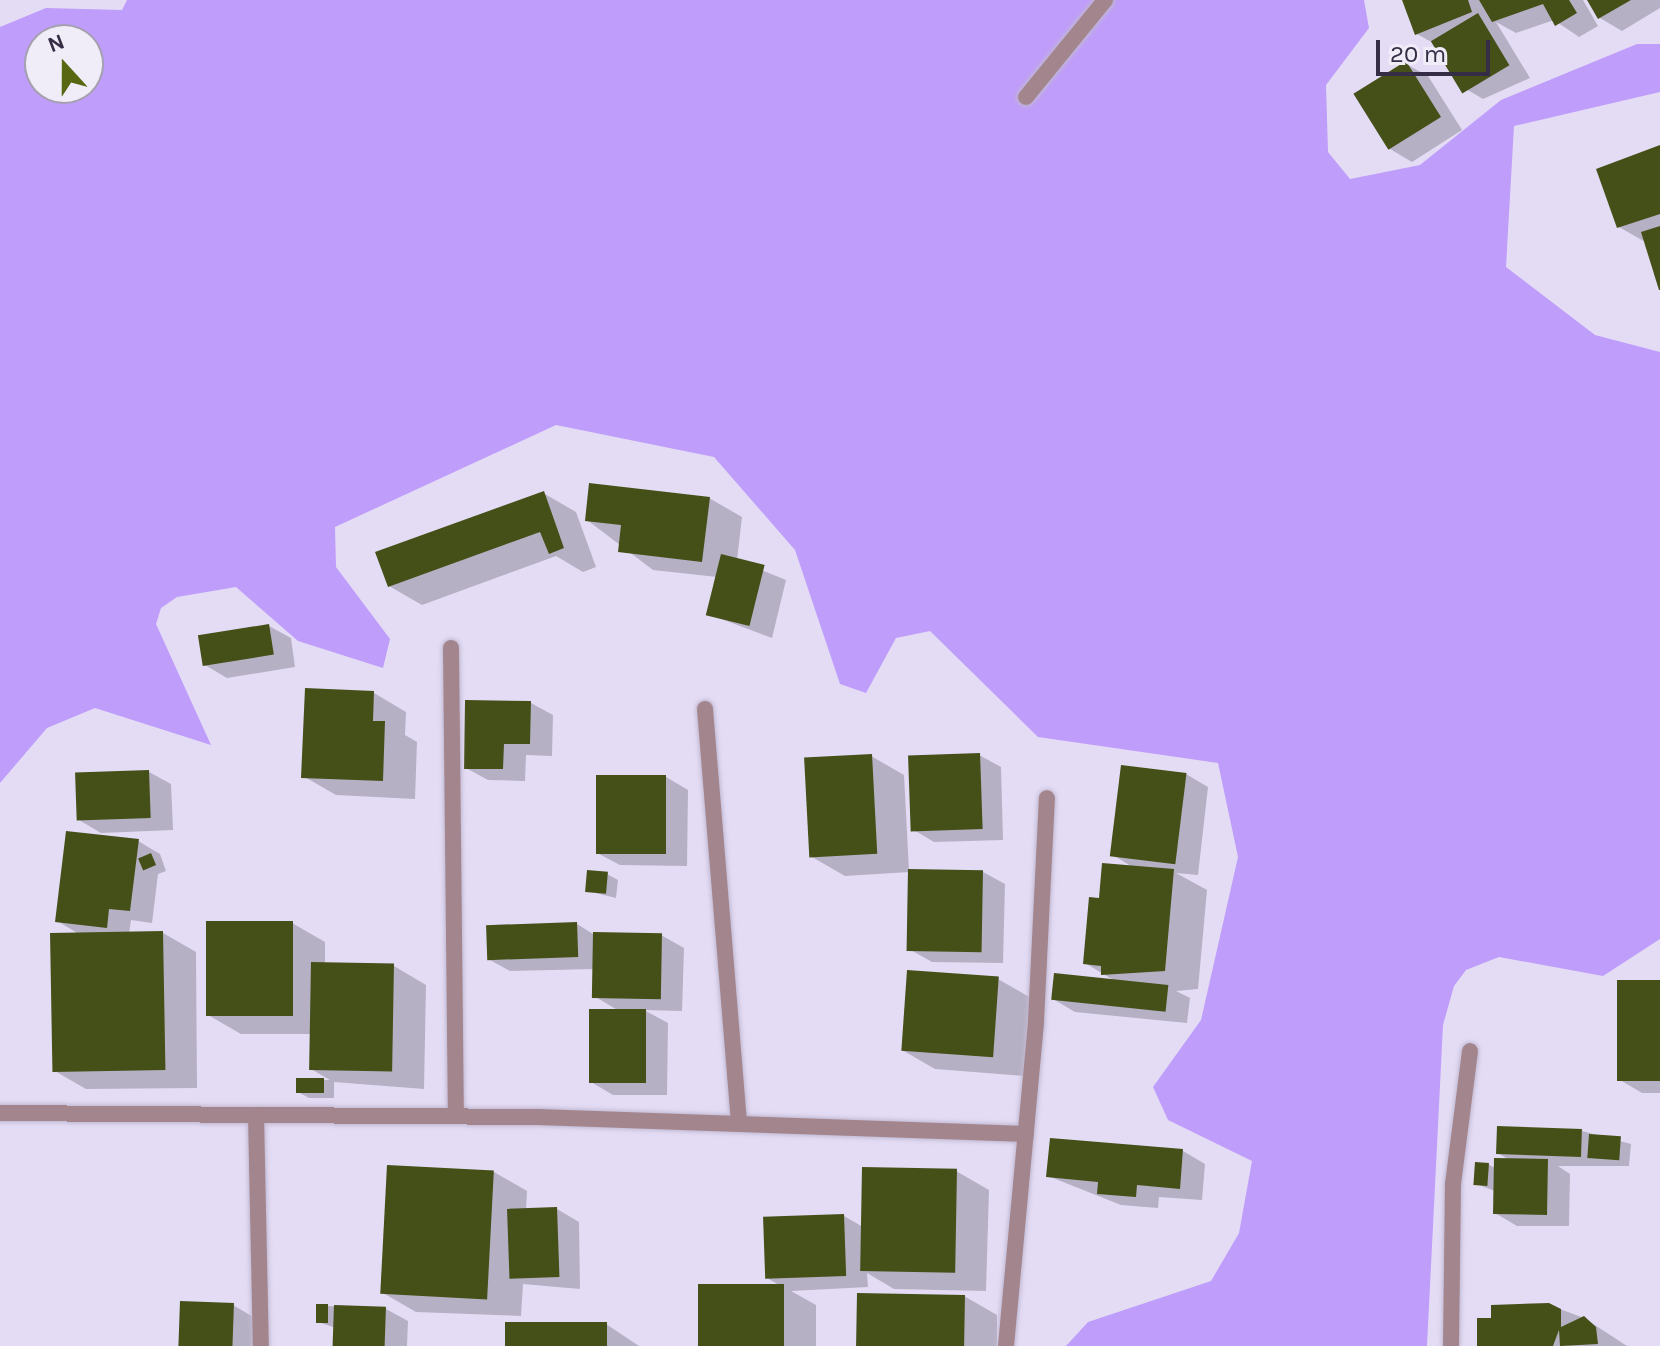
<!DOCTYPE html>
<html>
<head>
<meta charset="utf-8">
<style>
  body { margin:0 }
  #map { position:relative; width:1660px; height:1346px; overflow:hidden; background:#e4dcf5; font-family:Karla,sans-serif }
  div>[style] { position:absolute }
  [style*='--x'] { left:calc(var(--x)*1px); top:calc(var(--y)*1px); width:calc(var(--w)*1px); rotate:calc(var(--a)*1deg) }
  .forest>* { inset:0; background:#bf9dfa }
  .shadow>* { inset:0; background:#0003 }
  .building>* { inset:0; background:#445018; transform-origin:0 0 }
  .roads { filter:drop-shadow(0 0 2px #c1b9d2) drop-shadow(0 0 2px #c1b9d2) }
  .street>* { height:16px; margin:-8px; padding:0 8px; transform-origin:8px; border-radius:8px; background:#a3858d }
  span { translate:-50% -50%; white-space:nowrap; text-align:center; line-height:1.15; -webkit-text-stroke:8px #f0ecf8; paint-order:stroke }
  .north { position:absolute; left:24px; top:24px; width:80px; height:80px; box-sizing:border-box; background:#f0ecf8; border:2px solid #a5a0b0; border-radius:50%; rotate:339deg; font-size:22px; font-weight:700; line-height:32px; text-align:center; color:#352d45 }
  .north::after { content:''; display:block; margin:auto; width:28px; height:36px; background:#586812; clip-path:polygon(50% 0,100% 100%,50% 72%,0 100%) }
  .scale { position:absolute; left:1376px; top:40px; width:114px; height:36px; box-sizing:border-box; border:4px solid #352d45; border-top:0; padding-left:10px; font-size:24px; line-height:28px; white-space:nowrap; color:#352d45; -webkit-text-stroke:6px #f0ecf8; paint-order:stroke }
</style>
</head>
<body>
<div id="map">
  <div class="forest">
    <i style="clip-path:polygon(evenodd,127px 0,1364px 0,1369px 28px,1326px 85px,1328px 152px,1350px 179px,1420px 165px,1501px 100px,1637px 44px,1660px 44px,1660px 92px,1514px 126px,1506px 267px,1595px 335px,1660px 352px,1660px 939px,1603px 976px,1499px 957px,1466px 970px,1454px 986px,1443px 1025px,1427px 1346px,1066px 1346px,1088px 1322px,1211px 1281px,1239px 1233px,1252px 1161px,1168px 1120px,1153px 1087px,1201px 1020px,1238px 857px,1218px 763px,1038px 737px,930px 631px,896px 638px,866px 693px,840px 684px,795px 550px,714px 457px,556px 425px,335px 527px,336px 567px,390px 639px,383px 668px,298px 641px,236px 587px,177px 597px,161px 608px,156px 624px,211px 745px,95px 708px,47px 728px,0 783px,0 27px,46px 8px,122px 10px,127px 0,40px 40px,88px 40px,88px 88px,40px 88px,40px 40px)"></i>
  </div>
  <div class="shadow">
    <i style="clip-path:polygon(1409px 0,1583px 0,1598px 26px,1579px 37px,1554px 20px,1516px 33px,1496px 22px,1530px 78px,1483px 99px,1461px 86px,1435px 44px,1417px 34px)"></i>
    <i style="clip-path:polygon(1589px 0,1660px 0,1660px 8px,1622px 31px,1600px 18px)"></i>
    <i style="clip-path:polygon(1406px 64px,1428px 76px,1462px 130px,1412px 162px,1390px 149px)"></i>
    <i style="clip-path:polygon(1660px 147px,1660px 286px,1647px 243px,1619px 227px)"></i>
    <i style="clip-path:polygon(543px 493px,576px 512px,596px 567px,583px 572px,556px 556px,422px 605px,389px 586px)"></i>
    <i style="clip-path:polygon(709px 498px,742px 517px,737px 560px,786px 580px,772px 638px,708px 614px,717px 577px,653px 570px,587px 520px)"></i>
    <i style="clip-path:polygon(269px 626px,291px 638px,295px 667px,227px 678px,205px 665px)"></i>
    <i style="clip-path:polygon(374px 693px,406px 712px,405px 735px,417px 742px,415px 799px,336px 795px,303px 776px)"></i>
    <i style="clip-path:polygon(531px 703px,553px 715px,552px 756px,526px 755px,525px 781px,488px 780px,466px 768px)"></i>
    <i style="clip-path:polygon(979px 755px,1001px 767px,1003px 840px,934px 842px,912px 829px)"></i>
    <i style="clip-path:polygon(871px 756px,904px 775px,909px 871px,983px 872px,1005px 884px,1003px 963px,932px 962px,909px 949px,910px 872px,845px 876px,812px 857px)"></i>
    <i style="clip-path:polygon(149px 772px,171px 784px,173px 830px,101px 833px,79px 820px)"></i>
    <i style="clip-path:polygon(1186px 774px,1208px 787px,1198px 875px,1176px 873px,1207px 890px,1198px 989px,1176px 991px,1190px 998px,1187px 1023px,1075px 1012px,1053px 999px,1115px 981px,1085px 963px,1101px 900px,1134px 868px,1113px 855px)"></i>
    <i style="clip-path:polygon(666px 777px,688px 790px,687px 866px,620px 865px,597px 853px)"></i>
    <i style="clip-path:polygon(138px 841px,160px 854px,166px 871px,158px 874px,152px 923px,131px 920px,129px 934px,163px 933px,196px 952px,197px 1088px,86px 1089px,53px 1070px,79px 934px,57px 921px)"></i>
    <i style="clip-path:polygon(607px 874px,618px 880px,616px 898px,587px 891px)"></i>
    <i style="clip-path:polygon(292px 923px,325px 942px,325px 964px,394px 966px,426px 985px,424px 1089px,334px 1082px,334px 1098px,309px 1098px,298px 1092px,298px 1080px,330px 1080px,311px 1069px,312px 1034px,241px 1034px,208px 1015px)"></i>
    <i style="clip-path:polygon(577px 924px,593px 934px,661px 935px,684px 948px,682px 1011px,644px 1010px,668px 1023px,667px 1095px,613px 1095px,591px 1082px,619px 1011px,594px 996px,594px 969px,510px 971px,488px 959px)"></i>
    <i style="clip-path:polygon(998px 979px,1031px 998px,1025px 1076px,935px 1069px,902px 1050px)"></i>
    <i style="clip-path:polygon(1660px 982px,1660px 1093px,1642px 1093px,1620px 1080px)"></i>
    <i style="clip-path:polygon(1582px 1131px,1631px 1144px,1629px 1166px,1558px 1166px,1570px 1174px,1569px 1226px,1517px 1226px,1495px 1213px,1495px 1191px,1476px 1184px,1488px 1164px,1496px 1169px,1511px 1161px,1498px 1153px)"></i>
    <i style="clip-path:polygon(1183px 1151px,1205px 1164px,1202px 1200px,1159px 1197px,1158px 1208px,1121px 1205px,1048px 1176px)"></i>
    <i style="clip-path:polygon(956px 1171px,989px 1190px,986px 1291px,894px 1289px,867px 1273px,868px 1287px,791px 1291px,816px 1305px,816px 1346px,700px 1346px,781px 1286px,767px 1278px,844px 1216px,863px 1227px)"></i>
    <i style="clip-path:polygon(494px 1172px,527px 1191px,526px 1210px,557px 1209px,579px 1222px,580px 1289px,523px 1284px,521px 1316px,416px 1312px,383px 1293px)"></i>
    <i style="clip-path:polygon(964px 1296px,997px 1315px,997px 1346px,858px 1346px)"></i>
    <i style="clip-path:polygon(233px 1305px,255px 1318px,254px 1346px,178px 1346px)"></i>
    <i style="clip-path:polygon(1549px 1305px,1584px 1318px,1627px 1346px,1479px 1346px,1493px 1320px)"></i>
    <i style="clip-path:polygon(327px 1306px,386px 1309px,408px 1321px,407px 1346px,335px 1346px,336px 1328px,318px 1322px)"></i>
    <i style="clip-path:polygon(606px 1324px,639px 1346px,507px 1346px)"></i>
  </div>
  <div class="building">
    <i style="clip-path:polygon(1402px 0,1468px 0,1472px 12px,1415px 35px)"></i>
    <i style="clip-path:polygon(1479px 0,1569px 0,1577px 13px,1555px 26px,1543px 4px,1492px 22px)"></i>
    <i style="clip-path:polygon(1587px 0,1631px 0,1598px 19px)"></i>
    <i style="left:1478px;top:13px;width:61px;height:55px;rotate:59deg"></i>
    <i style="left:1406px;top:61px;width:66px;height:62px;rotate:58deg"></i>
    <i style="clip-path:polygon(1660px 145px,1660px 214px,1617px 228px,1596px 169px)"></i>
    <i style="clip-path:polygon(1660px 226px,1660px 290px,1659px 290px,1641px 232px)"></i>
    <i style="clip-path:polygon(589px 483px,710px 497px,702px 562px,618px 552px,621px 525px,585px 521px)"></i>
    <i style="clip-path:polygon(544px 491px,564px 548px,549px 554px,540px 532px,388px 587px,375px 552px)"></i>
    <i style="left:721px;top:554px;width:45px;height:63px;rotate:14deg"></i>
    <i style="left:269px;top:624px;width:31px;height:72px;rotate:81deg"></i>
    <i style="clip-path:polygon(305px 688px,374px 691px,373px 721px,385px 721px,383px 781px,301px 778px)"></i>
    <i style="clip-path:polygon(465px 700px,531px 701px,530px 744px,504px 744px,503px 769px,464px 769px)"></i>
    <i style="left:980px;top:753px;width:76px;height:72px;rotate:88deg"></i>
    <i style="left:872px;top:754px;width:100px;height:68px;rotate:87deg"></i>
    <i style="left:1121px;top:765px;width:66px;height:92px;rotate:7deg"></i>
    <i style="left:149px;top:770px;width:48px;height:74px;rotate:88deg"></i>
    <i style="left:596px;top:775px;width:70px;height:79px"></i>
    <i style="clip-path:polygon(66px 831px,139px 839px,130px 911px,109px 909px,107px 928px,55px 922px)"></i>
    <i style="left:151px;top:853px;width:13px;height:14px;rotate:67deg"></i>
    <i style="clip-path:polygon(1102px 863px,1174px 869px,1165px 971px,1101px 975px,1101px 966px,1083px 964px,1089px 897px,1099px 898px)"></i>
    <i style="left:908px;top:869px;width:75px;height:82px;rotate:1deg"></i>
    <i style="left:587px;top:870px;width:21px;height:22px;rotate:5deg"></i>
    <i style="left:206px;top:921px;width:87px;height:95px"></i>
    <i style="left:577px;top:922px;width:35px;height:91px;rotate:88deg"></i>
    <i style="left:163px;top:931px;width:139px;height:113px;rotate:89deg"></i>
    <i style="left:593px;top:932px;width:69px;height:66px;rotate:1deg"></i>
    <i style="left:311px;top:962px;width:83px;height:108px;rotate:1deg"></i>
    <i style="left:907px;top:970px;width:92px;height:81px;rotate:4deg"></i>
    <i style="left:1054px;top:973px;width:115px;height:27px;rotate:6deg"></i>
    <i style="left:1617px;top:980px;width:43px;height:101px"></i>
    <i style="left:589px;top:1009px;width:57px;height:74px"></i>
    <i style="left:296px;top:1078px;width:28px;height:15px"></i>
    <i style="left:1497px;top:1126px;width:85px;height:28px;rotate:2deg"></i>
    <i style="left:1589px;top:1134px;width:32px;height:24px;rotate:4deg"></i>
    <i style="clip-path:polygon(1050px 1138px,1183px 1149px,1180px 1189px,1137px 1185px,1136px 1197px,1097px 1194px,1098px 1182px,1046px 1177px)"></i>
    <i style="left:1494px;top:1158px;width:54px;height:56px;rotate:1deg"></i>
    <i style="left:1475px;top:1162px;width:14px;height:23px;rotate:4deg"></i>
    <i style="left:387px;top:1165px;width:107px;height:129px;rotate:3deg"></i>
    <i style="left:862px;top:1167px;width:95px;height:104px;rotate:1deg"></i>
    <i style="left:557px;top:1207px;width:70px;height:50px;rotate:88deg"></i>
    <i style="left:844px;top:1214px;width:62px;height:81px;rotate:88deg"></i>
    <i style="left:698px;top:1284px;width:86px;height:62px"></i>
    <i style="left:857px;top:1293px;width:108px;height:53px;rotate:1deg"></i>
    <i style="left:180px;top:1301px;width:54px;height:45px;rotate:2deg"></i>
    <i style="clip-path:polygon(1549px 1303px,1561px 1309px,1561px 1327px,1584px 1316px,1596px 1327px,1598px 1344px,1560px 1346px,1559px 1330px,1553px 1346px,1477px 1346px,1477px 1318px,1491px 1318px,1491px 1305px)"></i>
    <i style="left:316px;top:1304px;width:12px;height:19px"></i>
    <i style="left:334px;top:1305px;width:52px;height:41px;rotate:2deg"></i>
    <i style="left:505px;top:1322px;width:102px;height:24px"></i>
  </div>
  <div class="roads">
    <div class="street">
      <i style="--x:1026;--y:97;--w:125;--a:-50.8"></i>
      <i style="--x:451;--y:648;--w:468;--a:89.4"></i>
      <i style="--x:705;--y:709;--w:416;--a:85.3"></i>
      <i style="--x:0;--y:1113;--w:539;--a:0.43"></i>
      <i style="--x:539;--y:1117;--w:487;--a:2"></i>
      <i style="--x:256;--y:1115;--w:231;--a:88.8"></i>
      <i style="--x:1006;--y:1346;--w:326;--a:-84.7"></i>
      <i style="--x:1036;--y:1021;--w:223;--a:-87.2"></i>
      <i style="--x:1451;--y:1346;--w:162;--a:-89.3"></i>
      <i style="--x:1453;--y:1184;--w:134;--a:-82.7"></i>
    </div>
  </div>
  <div class="north">N</div>
  <div class="scale">20 m</div>
</div>
</body>
</html>
